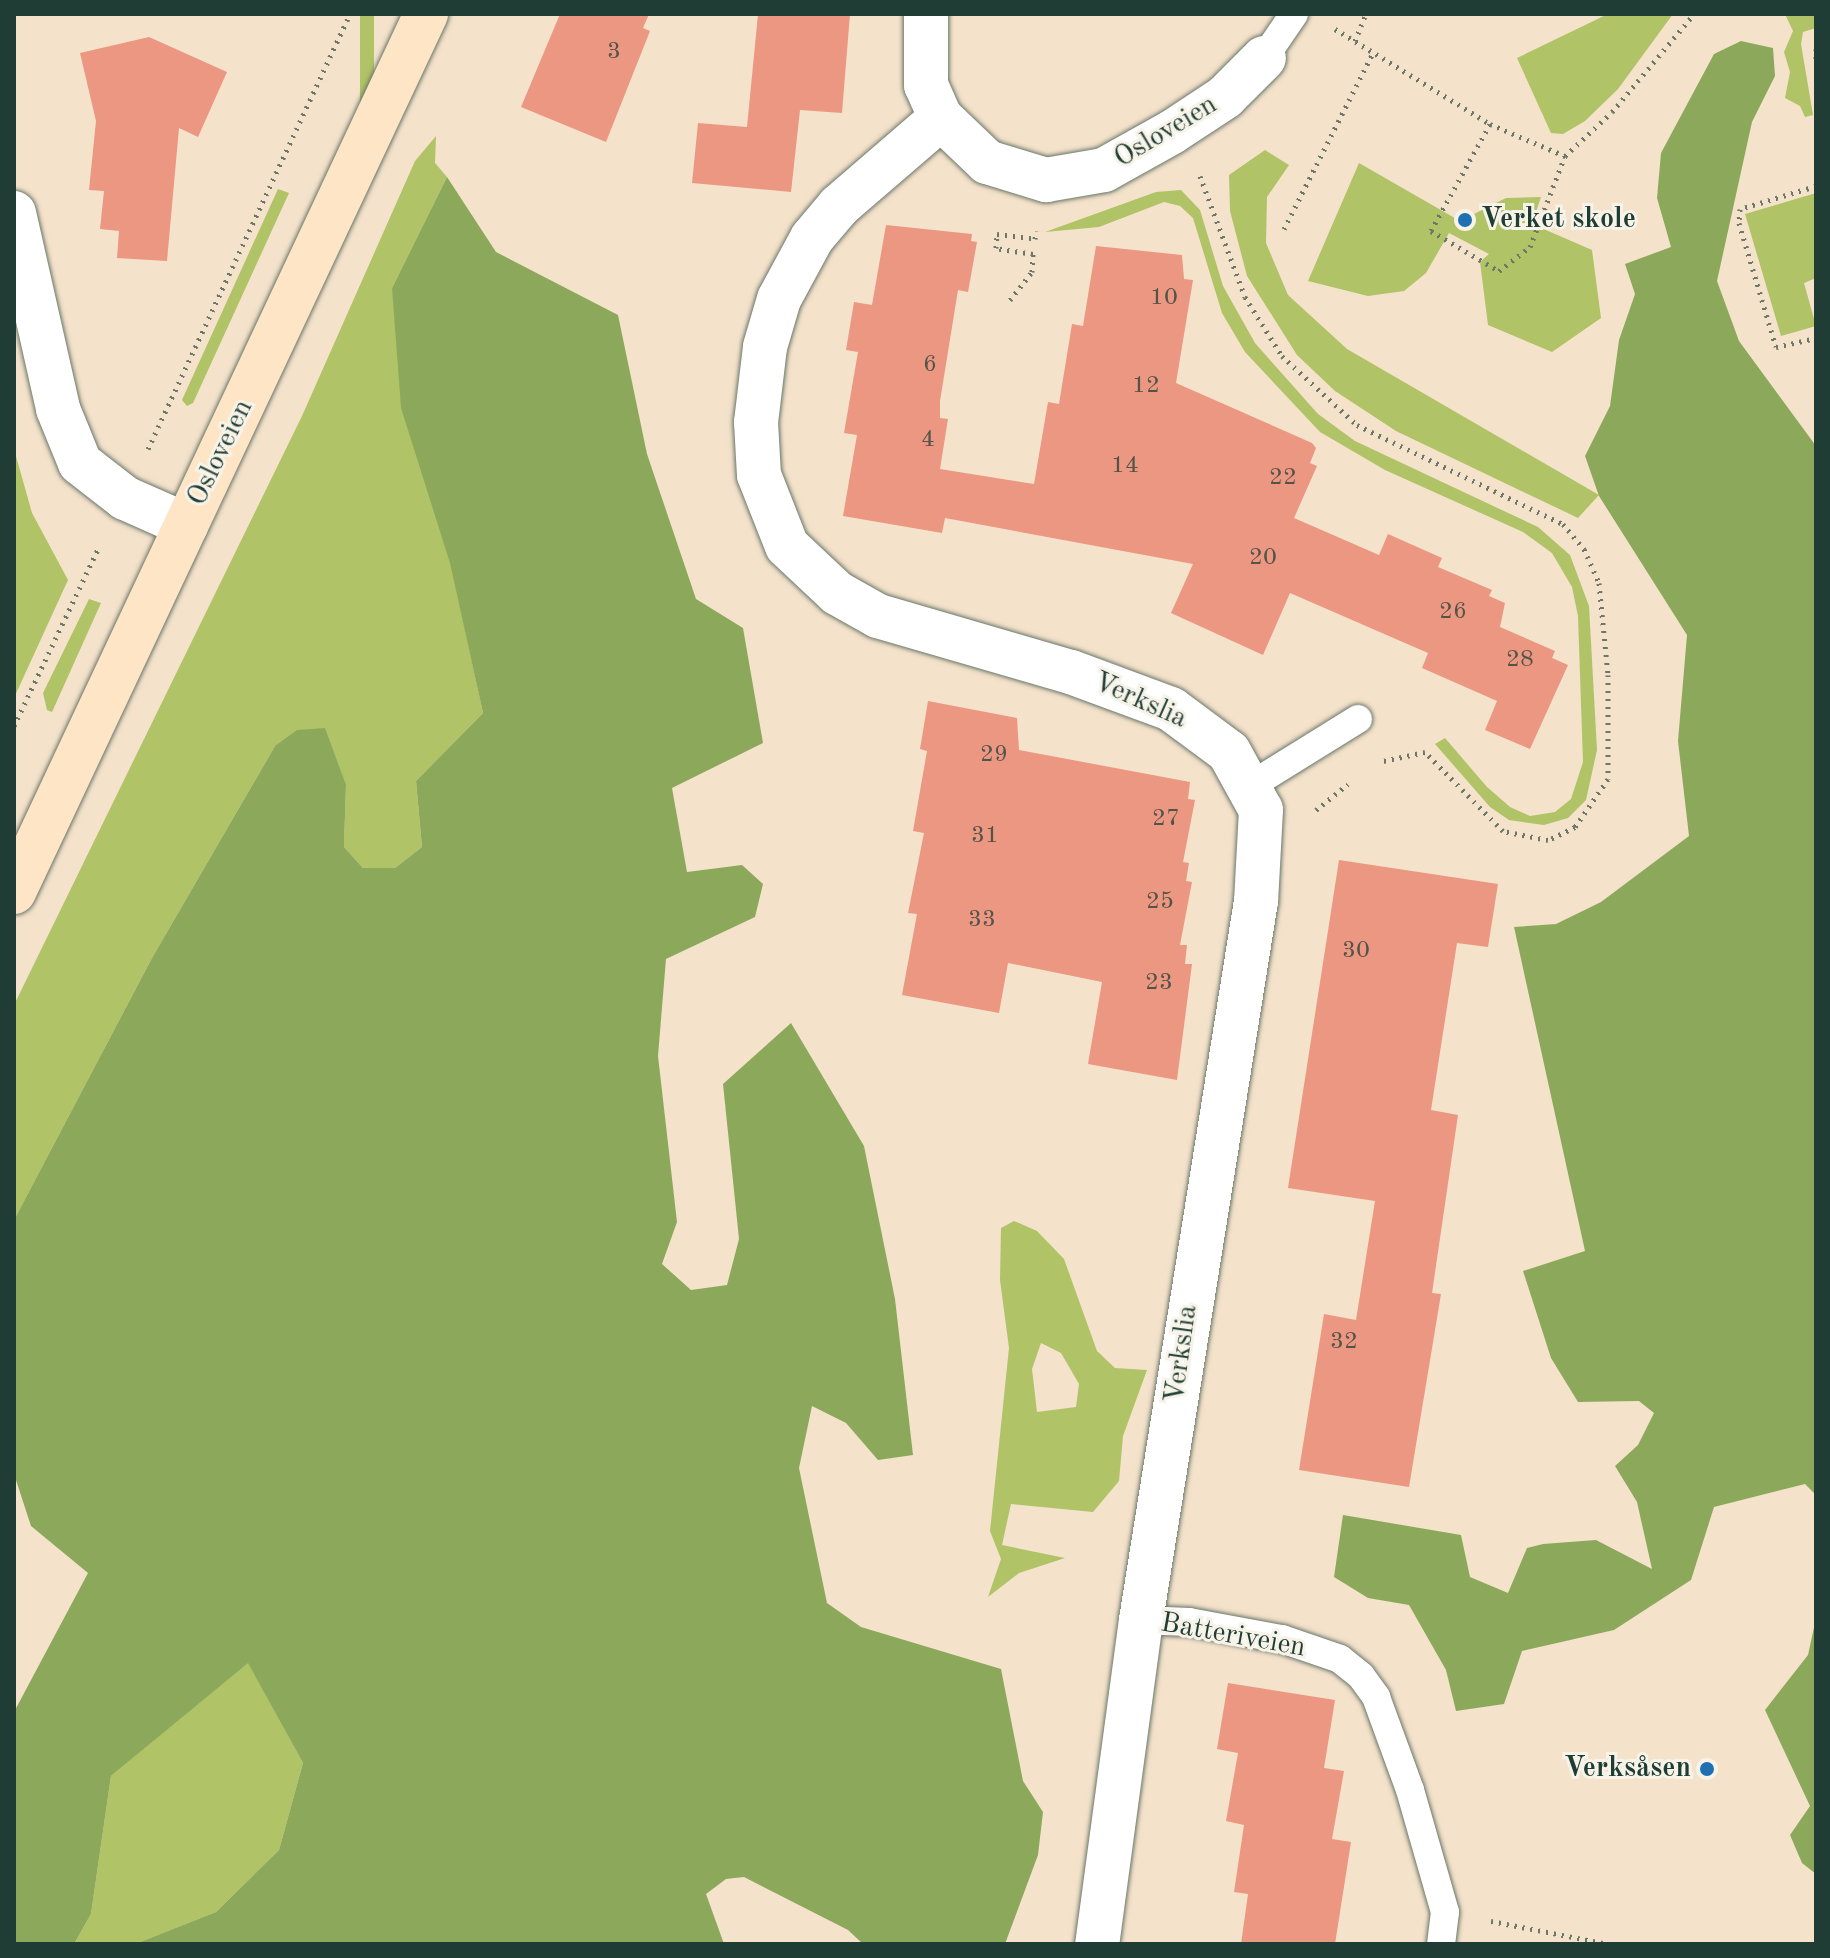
<!DOCTYPE html>
<html>
<head>
<meta charset="utf-8">
<style>
  body { margin:0 }
  #map { position:relative; width:1830px; height:1958px; overflow:hidden; background:#f4e2cb; font-family:"Old Standard TT",serif }
  div>[style] { position:absolute }
  [style*='--x'] { left:calc(var(--x)*1px); top:calc(var(--y)*1px); width:calc(var(--w)*1px); rotate:calc(var(--a)*1deg) }
  .green>* { inset:0; background:#b0c366; transform-origin:0 0 }
  .forest>* { inset:0; background:#8ca95b }
  .building>* { inset:0; background:#eb9782 }
  .path>* { height:5px; margin-top:-2.5px; transform-origin:0; background:repeating-linear-gradient(90deg,#6a7769 0 2px,transparent 0 8px) }
  .roads { filter:drop-shadow(0 0 2px #6a7769) drop-shadow(0 0 2px #6a7769) }
  .lane>* { height:28px; margin:-14px; padding:0 14px; transform-origin:14px; border-radius:14px; background:#fff }
  .street>* { height:44px; margin:-22px; padding:0 22px; transform-origin:22px; border-radius:22px; background:#fff }
  .secondary>* { height:44px; margin:-22px; padding:0 22px; transform-origin:22px; border-radius:22px; background:#fee5c5 }
  .dots>* { width:22px; height:22px; translate:-50% -50%; box-sizing:border-box; border:4px solid #f7f3e8; border-radius:50% }
  span { translate:-50% -50%; white-space:nowrap; text-align:center; line-height:1.15; -webkit-text-stroke:6px #f7f3e8; paint-order:stroke }
  .number-label { font-size:24px; color:#525448 }
  .number-label span { -webkit-text-stroke-width:0 }
  .street-label { font-size:28px; color:#1f3d34 }
  .poi-label { font-size:28px; color:#1f3d34; font-weight:700 }
  .left { translate:0 -50%; text-align:left }
  .right { translate:-100% -50%; text-align:right }
  .frame { position:absolute; inset:0; border:16px solid #1f3d34; pointer-events:none }
</style>
</head>
<body>
<div id="map">
  <div class="green">
    <i style="left:360px;top:14px;width:14px;height:121px"></i>
    <i style="clip-path:polygon(1608px 14px,1673px 14px,1618px 89px,1585px 121px,1563px 134px,1551px 133px,1517px 58px)"></i>
    <i style="clip-path:polygon(1785px 14px,1816px 14px,1816px 28px,1803px 32px,1801px 44px,1813px 115px,1805px 117px,1800px 106px,1785px 98px,1790px 72px,1784px 52px,1793px 31px)"></i>
    <i style="clip-path:polygon(436px 136px,435px 163px,447px 177px,392px 288px,483px 713px,416px 781px,422px 847px,395px 868px,363px 868px,344px 847px,346px 785px,275px 746px,152px 958px,14px 1220px,14px 1005px,302px 416px,415px 161px)"></i>
    <i style="clip-path:polygon(1265px 150px,1289px 165px,1267px 197px,1266px 243px,1288px 295px,1347px 349px,1599px 495px,1578px 518px,1396px 431px,1335px 391px,1297px 355px,1247px 276px,1230px 211px,1229px 175px)"></i>
    <i style="clip-path:polygon(1359px 163px,1460px 221px,1506px 198px,1541px 197px,1532px 224px,1592px 250px,1601px 318px,1552px 352px,1488px 325px,1480px 262px,1489px 254px,1449px 233px,1426px 273px,1404px 291px,1368px 296px,1308px 281px)"></i>
    <i style="clip-path:polygon(278px 189px,289px 193px,193px 403px,187px 406px,182px 400px)"></i>
    <i style="clip-path:polygon(1181px 190px,1200px 210px,1223px 286px,1255px 343px,1318px 414px,1355px 441px,1538px 527px,1570px 555px,1589px 606px,1597px 750px,1586px 800px,1568px 818px,1544px 825px,1509px 820px,1490px 807px,1435px 744px,1445px 738px,1487px 787px,1510px 807px,1530px 816px,1555px 812px,1571px 799px,1583px 762px,1578px 616px,1572px 587px,1552px 553px,1523px 532px,1385px 470px,1320px 432px,1245px 352px,1222px 313px,1193px 218px,1180px 206px,1164px 202px,1099px 227px,1045px 232px,1156px 192px)"></i>
    <i style="clip-path:polygon(1816px 193px,1816px 278px,1804px 283px,1816px 326px,1781px 336px,1745px 214px)"></i>
    <i style="clip-path:polygon(14px 449px,32px 513px,68px 580px,14px 698px)"></i>
    <i style="clip-path:polygon(89px 599px,101px 603px,52px 712px,47px 710px,43px 693px)"></i>
    <i style="clip-path:polygon(evenodd,1014px 1221px,1037px 1231px,1064px 1259px,1097px 1351px,1115px 1368px,1147px 1370px,1123px 1436px,1119px 1481px,1093px 1512px,1011px 1504px,1002px 1545px,1065px 1558px,1019px 1573px,988px 1597px,1001px 1559px,990px 1531px,1009px 1348px,1000px 1280px,1001px 1228px,1014px 1221px,1041px 1343px,1061px 1353px,1079px 1384px,1076px 1407px,1037px 1412px,1032px 1369px,1041px 1343px)"></i>
    <i style="clip-path:polygon(248px 1662px,303px 1763px,279px 1850px,216px 1912px,135px 1944px,74px 1944px,91px 1914px,111px 1776px)"></i>
  </div>
  <div class="forest">
    <i style="clip-path:polygon(1741px 41px,1773px 48px,1775px 76px,1752px 122px,1717px 281px,1739px 341px,1816px 446px,1816px 1495px,1805px 1484px,1714px 1507px,1691px 1580px,1614px 1630px,1522px 1651px,1504px 1704px,1456px 1711px,1446px 1670px,1409px 1605px,1368px 1598px,1334px 1577px,1343px 1515px,1461px 1535px,1470px 1577px,1508px 1593px,1527px 1548px,1543px 1544px,1596px 1540px,1652px 1569px,1637px 1502px,1615px 1466px,1638px 1445px,1654px 1413px,1639px 1401px,1578px 1402px,1551px 1358px,1523px 1271px,1585px 1251px,1514px 927px,1556px 924px,1601px 902px,1689px 836px,1678px 741px,1687px 635px,1599px 496px,1585px 456px,1610px 406px,1619px 340px,1635px 294px,1625px 264px,1671px 247px,1657px 198px,1661px 153px,1714px 54px)"></i>
    <i style="clip-path:polygon(447px 177px,496px 252px,618px 315px,647px 454px,696px 599px,743px 628px,763px 743px,672px 788px,687px 872px,742px 865px,763px 884px,755px 917px,666px 959px,658px 1056px,677px 1222px,662px 1264px,691px 1290px,727px 1285px,739px 1239px,723px 1084px,791px 1023px,864px 1146px,895px 1299px,913px 1455px,878px 1460px,846px 1423px,812px 1406px,799px 1468px,827px 1603px,861px 1627px,1001px 1669px,1023px 1781px,1043px 1812px,1038px 1855px,1005px 1944px,863px 1944px,848px 1930px,744px 1877px,726px 1879px,706px 1894px,724px 1944px,135px 1944px,216px 1912px,279px 1850px,303px 1763px,248px 1663px,111px 1776px,91px 1914px,74px 1944px,14px 1944px,14px 1712px,88px 1573px,31px 1526px,14px 1474px,14px 1220px,152px 958px,275px 746px,297px 730px,325px 728px,346px 785px,344px 847px,363px 868px,395px 868px,422px 847px,416px 781px,483px 713px,450px 563px,401px 408px,392px 288px)"></i>
    <i style="clip-path:polygon(1816px 1618px,1816px 1874px,1802px 1863px,1790px 1835px,1810px 1806px,1765px 1710px,1808px 1655px)"></i>
  </div>
  <div class="building">
    <i style="clip-path:polygon(560px 14px,649px 14px,643px 28px,650px 31px,606px 142px,521px 107px)"></i>
    <i style="clip-path:polygon(758px 14px,850px 14px,842px 113px,800px 110px,791px 192px,692px 183px,698px 123px,747px 127px)"></i>
    <i style="clip-path:polygon(149px 37px,227px 72px,198px 137px,179px 128px,167px 261px,117px 258px,119px 231px,100px 229px,104px 191px,89px 190px,96px 121px,80px 53px)"></i>
    <i style="clip-path:polygon(886px 225px,972px 234px,971px 241px,977px 242px,968px 292px,958px 290px,940px 401px,940px 418px,948px 419px,940px 469px,1034px 484px,1048px 402px,1059px 404px,1072px 324px,1083px 326px,1096px 246px,1182px 255px,1184px 279px,1193px 280px,1176px 383px,1312px 443px,1316px 448px,1310px 463px,1317px 466px,1294px 518px,1379px 555px,1388px 534px,1442px 558px,1438px 567px,1492px 590px,1489px 596px,1505px 603px,1500px 627px,1555px 651px,1552px 658px,1568px 665px,1530px 749px,1485px 730px,1497px 701px,1422px 668px,1428px 653px,1290px 593px,1263px 655px,1171px 613px,1193px 564px,945px 518px,942px 533px,843px 516px,857px 435px,844px 433px,858px 352px,846px 350px,854px 302px,872px 305px)"></i>
    <i style="clip-path:polygon(928px 701px,1017px 718px,1019px 750px,1190px 782px,1188px 799px,1195px 800px,1183px 862px,1189px 863px,1186px 881px,1192px 882px,1180px 945px,1187px 945px,1185px 964px,1192px 964px,1177px 1080px,1088px 1064px,1102px 982px,1008px 963px,999px 1013px,902px 995px,917px 914px,908px 913px,924px 833px,913px 831px,927px 751px,920px 749px)"></i>
    <i style="clip-path:polygon(1339px 860px,1498px 884px,1488px 947px,1457px 943px,1431px 1110px,1458px 1115px,1432px 1293px,1441px 1294px,1409px 1487px,1299px 1470px,1324px 1314px,1356px 1320px,1375px 1201px,1288px 1188px)"></i>
    <i style="clip-path:polygon(1228px 1683px,1335px 1700px,1324px 1768px,1344px 1771px,1332px 1839px,1351px 1842px,1335px 1944px,1241px 1944px,1248px 1894px,1234px 1892px,1244px 1825px,1226px 1821px,1238px 1753px,1217px 1749px)"></i>
  </div>
  <div class="path">
    <i style="--x:1335;--y:29;--w:182;--a:31.5"></i>
    <i style="--x:1490;--y:124;--w:82;--a:23.1"></i>
    <i style="--x:1565;--y:156;--w:64;--a:-43.1"></i>
    <i style="--x:1612;--y:112;--w:128;--a:-50.1"></i>
    <i style="--x:1355;--y:41;--w:29;--a:-68"></i>
    <i style="--x:1816;--y:49;--w:11;--a:90"></i>
    <i style="--x:1490;--y:124;--w:122;--a:118.9"></i>
    <i style="--x:1431;--y:231;--w:79;--a:30.5"></i>
    <i style="--x:1499;--y:271;--w:39;--a:-38"></i>
    <i style="--x:1530;--y:247;--w:97;--a:-69"></i>
    <i style="--x:1200;--y:176;--w:129;--a:69.6"></i>
    <i style="--x:1245;--y:297;--w:70;--a:57.9"></i>
    <i style="--x:1282;--y:356;--w:102;--a:42.6"></i>
    <i style="--x:1357;--y:425;--w:229;--a:25.7"></i>
    <i style="--x:1563;--y:524;--w:33;--a:50"></i>
    <i style="--x:1584;--y:549;--w:37;--a:66"></i>
    <i style="--x:1599;--y:583;--w:92;--a:84.4"></i>
    <i style="--x:1608;--y:675;--w:104;--a:90"></i>
    <i style="--x:1608;--y:779;--w:58;--a:124.5"></i>
    <i style="--x:1575;--y:827;--w:30;--a:154"></i>
    <i style="--x:1548;--y:840;--w:46;--a:-168.7"></i>
    <i style="--x:1503;--y:831;--w:111;--a:-134.6"></i>
    <i style="--x:1425;--y:752;--w:43;--a:167.9"></i>
    <i style="--x:1816;--y:186;--w:79;--a:163.2"></i>
    <i style="--x:1740;--y:209;--w:14;--a:94"></i>
    <i style="--x:1739;--y:223;--w:129;--a:73.4"></i>
    <i style="--x:1776;--y:347;--w:41;--a:-12.7"></i>
    <i style="--x:1284;--y:229;--w:197;--a:-63.2"></i>
    <i style="--x:1010;--y:300;--w:36;--a:-52"></i>
    <i style="--x:1032;--y:272;--w:18;--a:-87"></i>
    <i style="--x:1033;--y:254;--w:37;--a:-171"></i>
    <i style="--x:996;--y:248;--w:14;--a:-86"></i>
    <i style="--x:997;--y:234;--w:38;--a:7"></i>
    <i style="--x:1035;--y:239;--w:8;--a:-83"></i>
    <i style="--x:148;--y:449;--w:480;--a:-65.1"></i>
    <i style="--x:14;--y:726;--w:198;--a:-64.6"></i>
    <i style="--x:1316;--y:810;--w:41;--a:-39.1"></i>
    <i style="--x:1491;--y:1921;--w:119;--a:11.1"></i>
  </div>
  <div class="roads">
    <div class="lane">
      <i style="--x:1264;--y:58;--w:53;--a:-55.7"></i>
      <i style="--x:1250;--y:786;--w:127;--a:-31.8"></i>
      <i style="--x:1141;--y:1620;--w:48;--a:2.4"></i>
      <i style="--x:1189;--y:1622;--w:95;--a:10.4"></i>
      <i style="--x:1282;--y:1639;--w:61;--a:19"></i>
      <i style="--x:1340;--y:1659;--w:27;--a:39"></i>
      <i style="--x:1361;--y:1676;--w:26;--a:54"></i>
      <i style="--x:1376;--y:1697;--w:99;--a:69.9"></i>
      <i style="--x:1410;--y:1790;--w:127;--a:74"></i>
      <i style="--x:1445;--y:1912;--w:32;--a:97"></i>
    </div>
    <div class="street">
      <i style="--x:926;--y:14;--w:71;--a:90"></i>
      <i style="--x:926;--y:85;--w:36;--a:66"></i>
      <i style="--x:941;--y:118;--w:64;--a:43.7"></i>
      <i style="--x:987;--y:162;--w:62;--a:17"></i>
      <i style="--x:1046;--y:180;--w:59;--a:-9.8"></i>
      <i style="--x:1104;--y:170;--w:78;--a:-29.2"></i>
      <i style="--x:1172;--y:132;--w:64;--a:-33.4"></i>
      <i style="--x:1225;--y:97;--w:55;--a:-45"></i>
      <i style="--x:941;--y:118;--w:135;--a:139.2"></i>
      <i style="--x:839;--y:206;--w:42;--a:130.2"></i>
      <i style="--x:812;--y:238;--w:69;--a:118.4"></i>
      <i style="--x:779;--y:299;--w:50;--a:106.3"></i>
      <i style="--x:765;--y:347;--w:76;--a:96.8"></i>
      <i style="--x:756;--y:422;--w:53;--a:86.8"></i>
      <i style="--x:759;--y:475;--w:76;--a:68.5"></i>
      <i style="--x:787;--y:546;--w:69;--a:43.2"></i>
      <i style="--x:837;--y:593;--w:47;--a:29.3"></i>
      <i style="--x:878;--y:616;--w:201;--a:16.2"></i>
      <i style="--x:1071;--y:672;--w:107;--a:20.3"></i>
      <i style="--x:1171;--y:709;--w:72;--a:36.6"></i>
      <i style="--x:1229;--y:752;--w:66;--a:61.1"></i>
      <i style="--x:1261;--y:810;--w:91;--a:93.1"></i>
      <i style="--x:1256;--y:901;--w:728;--a:99.09"></i>
      <i style="--x:1141;--y:1620;--w:327;--a:97.7"></i>
      <i style="--x:14;--y:213;--w:201;--a:77.3"></i>
      <i style="--x:58;--y:409;--w:58;--a:67.8"></i>
      <i style="--x:80;--y:463;--w:57;--a:37.9"></i>
      <i style="--x:125;--y:498;--w:67;--a:23.9"></i>
    </div>
    <div class="secondary">
      <i style="--x:14;--y:892;--w:970;--a:-64.86"></i>
    </div>
  </div>
  <div class="dots">
    <i style="left:1465px;top:220px;background:#1f6fb2"></i>
    <i style="left:1707px;top:1769px;background:#1f6fb2"></i>
  </div>
  <div class="number-label">
    <span style="left:614px;top:53px">3</span>
    <span style="left:1164px;top:299px">10</span>
    <span style="left:930px;top:366px">6</span>
    <span style="left:1146px;top:387px">12</span>
    <span style="left:928px;top:441px">4</span>
    <span style="left:1125px;top:467px">14</span>
    <span style="left:1283px;top:479px">22</span>
    <span style="left:1263px;top:559px">20</span>
    <span style="left:1453px;top:613px">26</span>
    <span style="left:1520px;top:661px">28</span>
    <span style="left:994px;top:756px">29</span>
    <span style="left:1166px;top:820px">27</span>
    <span style="left:985px;top:837px">31</span>
    <span style="left:1160px;top:903px">25</span>
    <span style="left:982px;top:921px">33</span>
    <span style="left:1356px;top:952px">30</span>
    <span style="left:1159px;top:984px">23</span>
    <span style="left:1344px;top:1343px">32</span>
  </div>
  <div class="street-label">
    <span style="left:1166px;top:132px;rotate:-31deg">Osloveien</span>
    <span style="left:221px;top:453px;rotate:-64deg">Osloveien</span>
    <span style="left:1140px;top:701px;rotate:24deg">Verkslia</span>
    <span style="left:1182px;top:1354px;rotate:-82deg">Verkslia</span>
    <span style="left:1233px;top:1636px;rotate:10deg">Batteriveien</span>
  </div>
  <div class="poi-label">
    <span class="left" style="left:1481px;top:220px">Verket skole</span>
    <span class="right" style="left:1691px;top:1769px">Verksåsen</span>
  </div>
  <div class="frame"></div>
</div>
</body>
</html>
